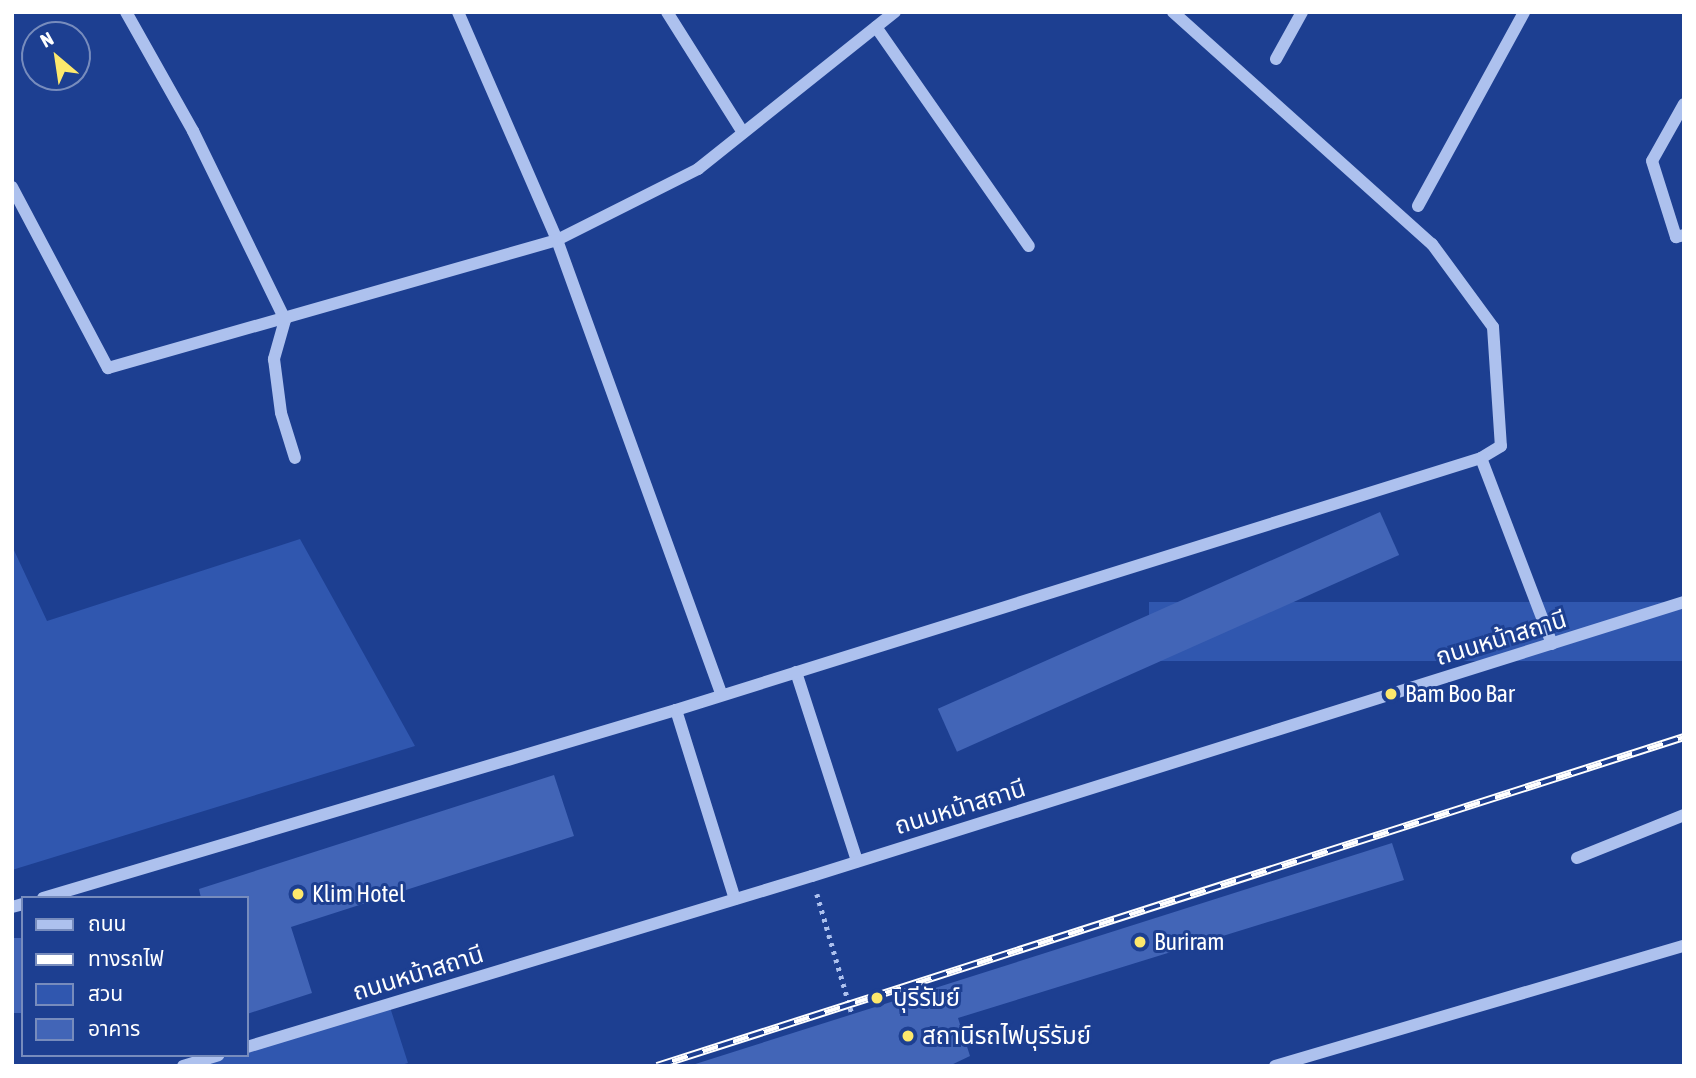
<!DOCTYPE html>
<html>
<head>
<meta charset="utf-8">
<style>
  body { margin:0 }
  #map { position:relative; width:1696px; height:1078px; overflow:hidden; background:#1d3f91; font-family:"Asap Condensed","Noto Sans Thai",sans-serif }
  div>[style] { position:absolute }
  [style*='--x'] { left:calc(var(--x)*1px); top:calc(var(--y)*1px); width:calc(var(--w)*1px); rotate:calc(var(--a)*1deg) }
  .green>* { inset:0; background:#3057af; transform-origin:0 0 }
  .building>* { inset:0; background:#4265b7; transform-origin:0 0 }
  .path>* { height:4.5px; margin-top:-2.25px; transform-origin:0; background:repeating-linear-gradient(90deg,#adc1ee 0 3.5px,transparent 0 8.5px) }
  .minor>* { height:12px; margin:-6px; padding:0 6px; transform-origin:6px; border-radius:6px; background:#adc1ee }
  .rail>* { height:8px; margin-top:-4px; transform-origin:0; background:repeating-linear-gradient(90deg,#1d3f91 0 16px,#fff 0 32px); box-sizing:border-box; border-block:2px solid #fff }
  .dots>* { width:19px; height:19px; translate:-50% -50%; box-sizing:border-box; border:4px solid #1d3f91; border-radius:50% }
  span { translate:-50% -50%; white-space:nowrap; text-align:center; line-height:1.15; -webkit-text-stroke:6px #1d3f91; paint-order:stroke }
  .street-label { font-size:24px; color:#fff }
  .poi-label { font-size:24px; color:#fff }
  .left { translate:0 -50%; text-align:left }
  .frame { position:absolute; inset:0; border:14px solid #fff; pointer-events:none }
  .legend { position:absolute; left:21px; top:896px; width:228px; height:161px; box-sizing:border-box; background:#1d3f91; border:2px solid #778cbd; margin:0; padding:9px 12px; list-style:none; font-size:21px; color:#fff }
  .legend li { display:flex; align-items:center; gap:14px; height:35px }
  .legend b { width:35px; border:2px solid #778cbd }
  .north { position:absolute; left:21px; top:21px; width:70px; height:70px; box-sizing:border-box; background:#1d3f91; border:2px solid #778cbd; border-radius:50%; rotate:331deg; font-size:19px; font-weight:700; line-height:28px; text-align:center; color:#fff }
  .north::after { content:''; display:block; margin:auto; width:24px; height:32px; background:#fde86c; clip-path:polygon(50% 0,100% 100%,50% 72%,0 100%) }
</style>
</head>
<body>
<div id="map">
  <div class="green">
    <i style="clip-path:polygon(300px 539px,415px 746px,12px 870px,12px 546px,47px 621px)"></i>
    <i style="left:1684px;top:602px;width:59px;height:535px;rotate:90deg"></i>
    <i style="clip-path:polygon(389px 1004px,408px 1063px,398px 1066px,183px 1066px,218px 1055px,247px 1055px,247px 1047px)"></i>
  </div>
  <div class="building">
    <i style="left:1380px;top:512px;width:47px;height:484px;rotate:66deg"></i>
    <i style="clip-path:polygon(554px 775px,574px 836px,291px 927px,312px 993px,247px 1014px,247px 898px,201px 898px,199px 889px)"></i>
    <i style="clip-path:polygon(1392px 843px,1404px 880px,958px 1018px,970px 1056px,949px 1066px,689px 1066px)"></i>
    <i style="left:23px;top:938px;width:75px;height:11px;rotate:90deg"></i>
  </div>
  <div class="path">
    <i style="--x:817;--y:894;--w:125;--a:73.7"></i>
  </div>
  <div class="minor">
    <i style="--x:126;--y:12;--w:137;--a:60.6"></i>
    <i style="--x:193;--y:131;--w:210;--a:64"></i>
    <i style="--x:285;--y:320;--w:41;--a:105.8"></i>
    <i style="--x:274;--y:359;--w:54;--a:82.6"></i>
    <i style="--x:281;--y:413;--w:47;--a:72.7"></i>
    <i style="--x:458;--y:12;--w:249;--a:66.5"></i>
    <i style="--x:557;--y:240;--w:484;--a:70.1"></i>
    <i style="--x:667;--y:12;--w:141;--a:57.8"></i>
    <i style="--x:1173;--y:12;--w:348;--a:41.9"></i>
    <i style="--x:1432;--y:244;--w:103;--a:53.7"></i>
    <i style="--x:1493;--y:327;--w:119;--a:86.2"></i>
    <i style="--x:1501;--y:446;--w:23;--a:149"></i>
    <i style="--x:876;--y:27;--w:267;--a:55.1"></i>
    <i style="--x:1276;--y:59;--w:54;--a:-61"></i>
    <i style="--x:1684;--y:104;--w:65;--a:119.3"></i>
    <i style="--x:1652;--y:161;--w:80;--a:72.5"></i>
    <i style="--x:1676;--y:237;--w:8;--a:-14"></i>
    <i style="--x:12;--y:187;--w:205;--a:62.1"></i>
    <i style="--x:108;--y:368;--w:467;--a:-15.9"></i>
    <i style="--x:557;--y:240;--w:158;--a:-26.7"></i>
    <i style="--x:698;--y:169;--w:252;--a:-38.6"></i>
    <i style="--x:1418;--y:206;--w:221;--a:-61.3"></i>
    <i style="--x:796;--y:672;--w:199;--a:72.1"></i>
    <i style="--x:676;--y:710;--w:198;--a:72.7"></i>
    <i style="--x:1577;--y:858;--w:115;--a:-21.9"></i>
    <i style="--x:43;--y:898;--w:660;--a:-16.54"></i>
    <i style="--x:676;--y:710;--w:844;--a:-17.38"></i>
    <i style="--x:1481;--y:458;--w:199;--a:69.1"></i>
    <i style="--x:12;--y:907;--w:11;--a:-15"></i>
    <i style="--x:247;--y:1047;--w:590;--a:-16.84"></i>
    <i style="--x:812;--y:876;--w:914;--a:-17.44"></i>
    <i style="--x:183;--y:1066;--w:37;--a:-17"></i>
    <i style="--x:1275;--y:1066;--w:426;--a:-16.4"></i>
  </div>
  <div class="rail">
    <i style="--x:657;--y:1066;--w:1078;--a:-17.76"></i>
  </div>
  <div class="dots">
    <i style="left:1391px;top:694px;background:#fde86c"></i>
    <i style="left:298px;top:894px;background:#fde86c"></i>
    <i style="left:1140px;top:942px;background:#fde86c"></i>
    <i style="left:877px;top:998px;background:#fde86c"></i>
    <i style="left:908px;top:1036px;background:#fde86c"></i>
  </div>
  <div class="street-label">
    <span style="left:1501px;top:638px;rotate:-17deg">ถนนหน้าสถานี</span>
    <span style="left:960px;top:807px;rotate:-17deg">ถนนหน้าสถานี</span>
    <span style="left:418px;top:973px;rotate:-17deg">ถนนหน้าสถานี</span>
  </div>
  <div class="poi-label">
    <span class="left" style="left:1405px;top:694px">Bam Boo Bar</span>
    <span class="left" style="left:312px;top:894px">Klim Hotel</span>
    <span class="left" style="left:1154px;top:942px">Buriram</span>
    <span class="left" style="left:893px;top:998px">บุรีรัมย์</span>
    <span class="left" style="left:922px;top:1036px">สถานีรถไฟบุรีรัมย์</span>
  </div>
  <div class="frame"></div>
  <ul class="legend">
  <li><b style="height:9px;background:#adc1ee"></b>ถนน</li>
  <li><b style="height:9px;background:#fff"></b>ทางรถไฟ</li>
  <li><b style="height:19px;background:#3057af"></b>สวน</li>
  <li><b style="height:19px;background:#4265b7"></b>อาคาร</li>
  </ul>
  <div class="north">N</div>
</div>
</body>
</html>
